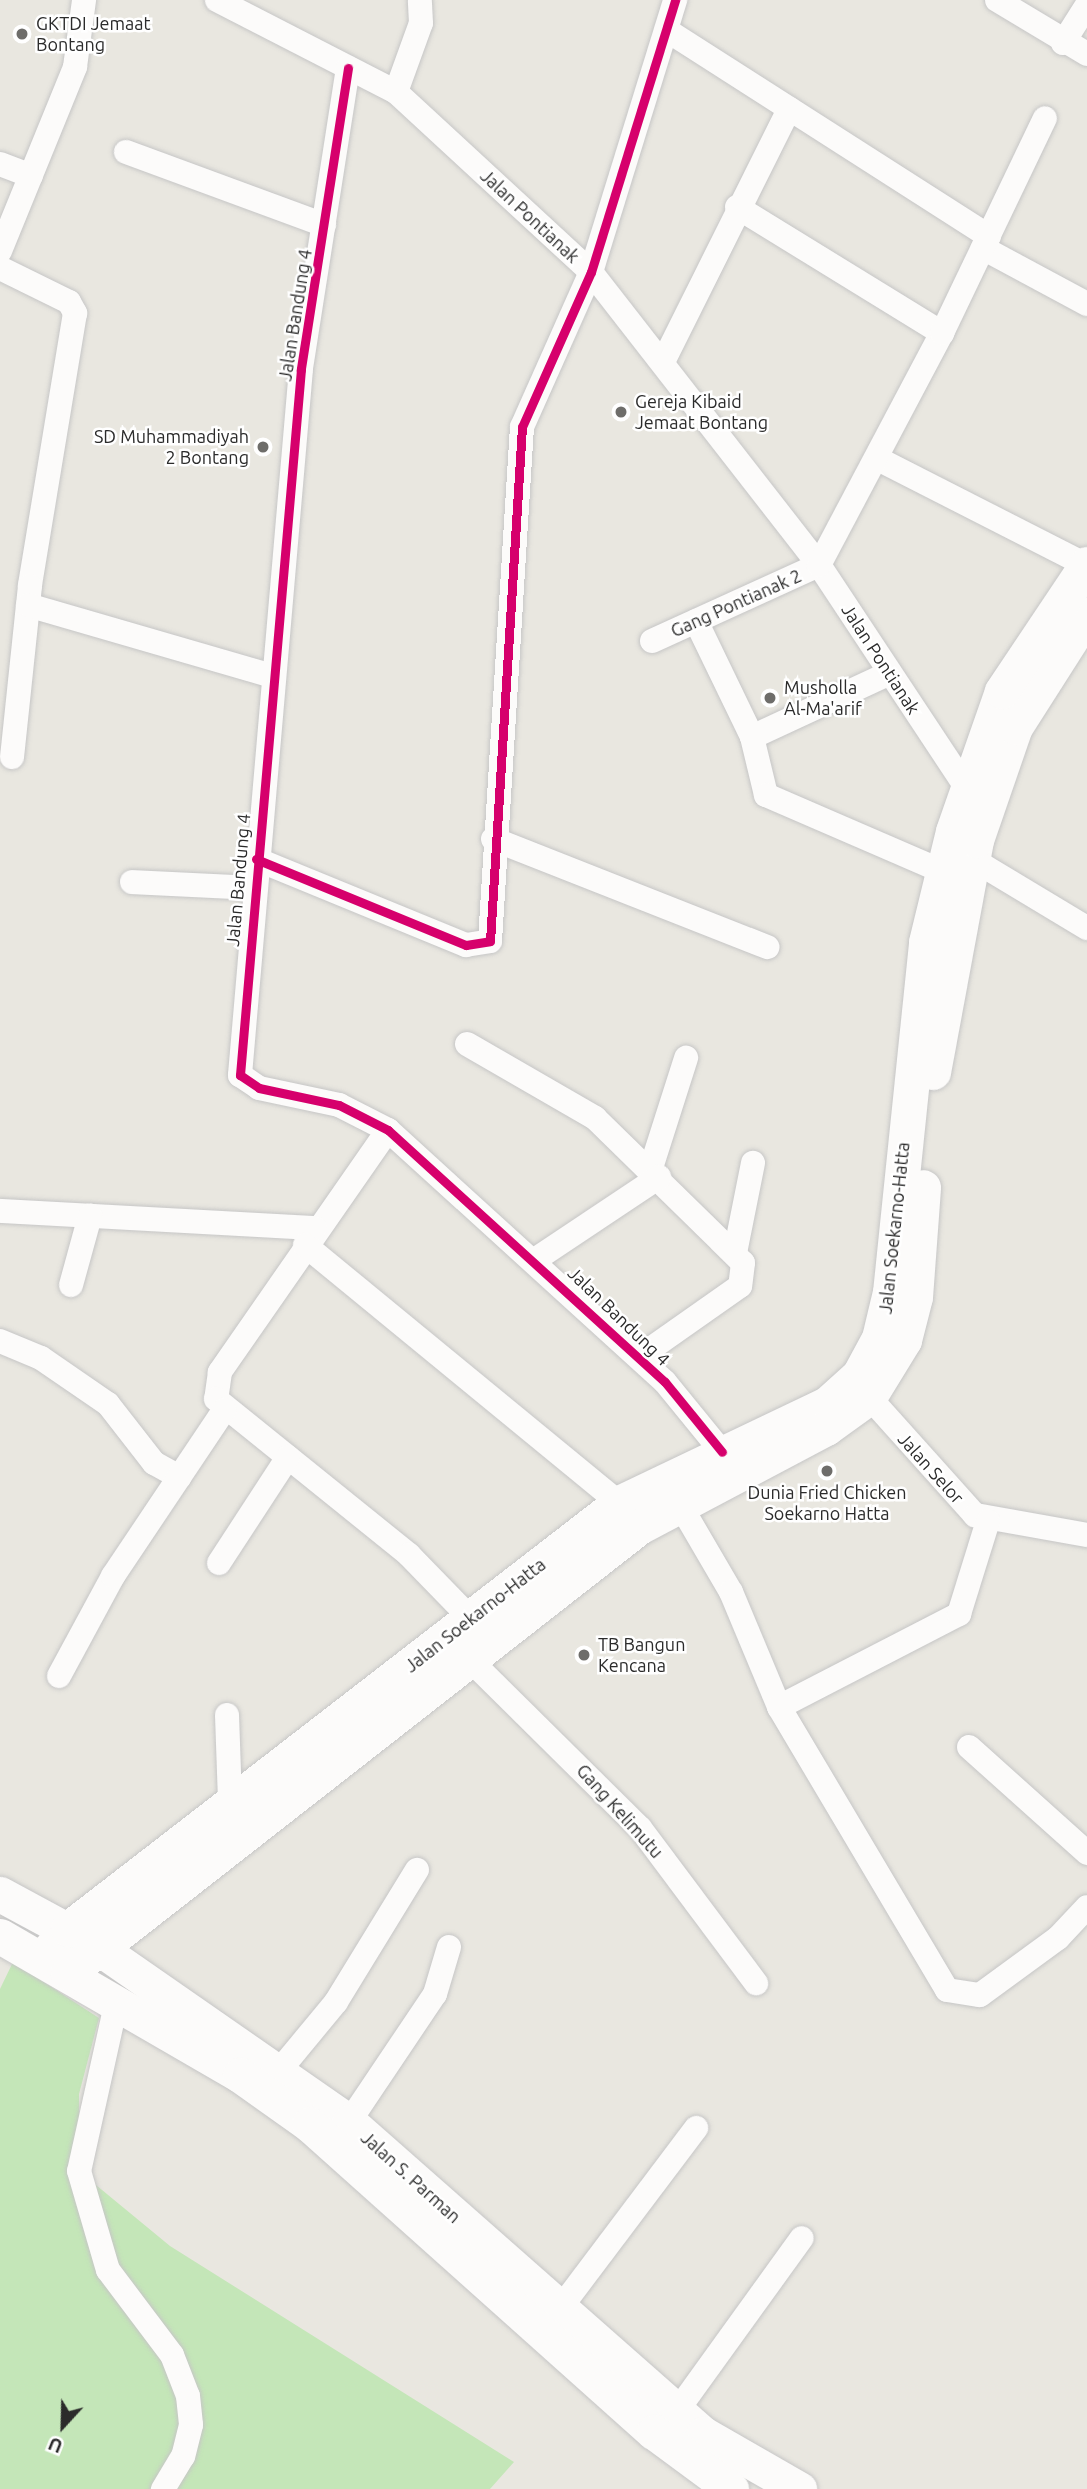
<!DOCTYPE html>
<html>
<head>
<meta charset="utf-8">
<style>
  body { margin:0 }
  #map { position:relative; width:1087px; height:2489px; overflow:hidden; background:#e9e7e0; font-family:Ubuntu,sans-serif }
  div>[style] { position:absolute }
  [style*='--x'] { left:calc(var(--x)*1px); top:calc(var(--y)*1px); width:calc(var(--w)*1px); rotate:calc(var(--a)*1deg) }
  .green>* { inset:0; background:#c4e6b8 }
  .roads { filter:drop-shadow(0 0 2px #c6c6c6) drop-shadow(0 0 2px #c6c6c6) }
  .minor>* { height:24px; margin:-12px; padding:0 12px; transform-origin:12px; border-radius:12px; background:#fcfbfa }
  .secondary>* { height:35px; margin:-17.5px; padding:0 17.5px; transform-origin:17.5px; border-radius:17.5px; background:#fcfbfa }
  .cycleway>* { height:9px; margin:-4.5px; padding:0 4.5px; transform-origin:4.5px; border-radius:4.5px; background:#d6006c }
  .dots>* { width:19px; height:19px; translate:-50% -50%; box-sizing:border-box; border:4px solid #fff; border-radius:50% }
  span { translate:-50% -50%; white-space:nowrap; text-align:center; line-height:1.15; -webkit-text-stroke:5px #fff; paint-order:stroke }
  .poi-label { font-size:18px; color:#2b2b2b }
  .left { translate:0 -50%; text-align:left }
  .right { translate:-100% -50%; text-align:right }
  .street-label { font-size:18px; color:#2b2b2b }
  .north { position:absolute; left:28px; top:2391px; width:70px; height:70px; -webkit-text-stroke:5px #fff; paint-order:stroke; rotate:202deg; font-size:19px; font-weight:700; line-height:28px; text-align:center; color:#2b2b2b }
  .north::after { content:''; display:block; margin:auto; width:24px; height:32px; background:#2b2b2b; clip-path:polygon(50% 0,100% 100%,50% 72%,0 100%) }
</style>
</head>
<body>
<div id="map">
  <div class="green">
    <i style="clip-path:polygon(13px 1962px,99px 2018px,79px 2094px,79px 2171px,170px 2246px,514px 2462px,490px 2489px,0 2489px,0 1989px)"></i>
  </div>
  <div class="roads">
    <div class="minor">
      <i style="--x:217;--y:0;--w:201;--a:27.2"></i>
      <i style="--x:396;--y:92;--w:265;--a:42.7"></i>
      <i style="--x:591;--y:272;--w:371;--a:52.1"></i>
      <i style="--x:819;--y:565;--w:266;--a:56.5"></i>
      <i style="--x:997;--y:0;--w:105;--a:31"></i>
      <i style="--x:668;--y:31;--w:381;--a:32.6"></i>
      <i style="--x:1063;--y:43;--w:45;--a:-57.7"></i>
      <i style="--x:348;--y:68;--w:305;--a:98.9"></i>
      <i style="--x:301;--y:369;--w:709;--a:94.94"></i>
      <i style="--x:240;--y:1075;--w:23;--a:34"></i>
      <i style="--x:259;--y:1088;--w:82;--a:12"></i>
      <i style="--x:339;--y:1105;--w:55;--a:27"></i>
      <i style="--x:388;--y:1130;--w:374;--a:42.3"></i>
      <i style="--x:665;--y:1382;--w:90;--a:50.8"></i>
      <i style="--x:396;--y:92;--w:73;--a:-70.1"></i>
      <i style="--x:421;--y:23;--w:22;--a:-93"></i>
      <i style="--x:126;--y:152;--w:211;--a:20.2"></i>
      <i style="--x:0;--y:164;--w:33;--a:21"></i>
      <i style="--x:737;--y:207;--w:241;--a:31.6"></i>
      <i style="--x:983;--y:248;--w:118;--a:28.3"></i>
      <i style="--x:0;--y:251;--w:199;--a:-67.8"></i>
      <i style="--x:75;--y:67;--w:68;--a:-82.3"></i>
      <i style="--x:0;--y:268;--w:77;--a:26.2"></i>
      <i style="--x:69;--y:302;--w:13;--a:61"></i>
      <i style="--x:75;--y:313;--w:277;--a:99.4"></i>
      <i style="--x:30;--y:586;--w:172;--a:96"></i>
      <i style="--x:663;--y:362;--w:283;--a:-63.5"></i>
      <i style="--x:878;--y:459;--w:233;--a:27"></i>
      <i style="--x:28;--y:605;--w:255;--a:16.2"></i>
      <i style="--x:696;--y:621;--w:129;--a:64.2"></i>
      <i style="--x:752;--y:737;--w:60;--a:76.4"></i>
      <i style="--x:766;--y:795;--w:192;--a:23.4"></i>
      <i style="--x:652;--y:641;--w:183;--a:-24.5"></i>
      <i style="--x:819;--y:565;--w:263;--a:-62.1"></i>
      <i style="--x:942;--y:333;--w:238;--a:-64.4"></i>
      <i style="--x:752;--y:737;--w:152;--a:-24.9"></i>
      <i style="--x:493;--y:839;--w:295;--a:21.5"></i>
      <i style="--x:256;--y:859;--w:227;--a:22.3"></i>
      <i style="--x:466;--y:945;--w:24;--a:-9"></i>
      <i style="--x:490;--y:941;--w:515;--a:-86.44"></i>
      <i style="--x:522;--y:427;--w:170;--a:-66"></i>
      <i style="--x:591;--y:272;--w:285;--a:-72.8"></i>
      <i style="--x:972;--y:859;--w:134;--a:31"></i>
      <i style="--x:132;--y:882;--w:121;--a:2.8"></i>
      <i style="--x:467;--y:1044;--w:148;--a:30"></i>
      <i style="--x:595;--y:1118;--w:207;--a:44.4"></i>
      <i style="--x:743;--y:1263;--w:23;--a:97"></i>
      <i style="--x:740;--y:1286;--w:123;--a:144.9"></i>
      <i style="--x:388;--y:1130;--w:295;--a:124.8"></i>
      <i style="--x:220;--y:1372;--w:27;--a:98"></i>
      <i style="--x:216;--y:1399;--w:248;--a:38.9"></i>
      <i style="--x:409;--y:1555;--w:103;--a:45.8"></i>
      <i style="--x:650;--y:1171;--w:119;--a:-72.3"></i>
      <i style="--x:0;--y:1211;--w:315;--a:3.1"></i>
      <i style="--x:305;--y:1245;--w:406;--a:39.4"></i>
      <i style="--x:735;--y:1253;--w:92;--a:-78.7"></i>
      <i style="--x:536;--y:1259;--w:148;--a:-33.7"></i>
      <i style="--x:71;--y:1285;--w:72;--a:-74.6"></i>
      <i style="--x:0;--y:1341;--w:44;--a:22.5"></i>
      <i style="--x:41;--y:1358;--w:81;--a:34.5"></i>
      <i style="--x:108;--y:1404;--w:75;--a:52.1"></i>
      <i style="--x:154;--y:1463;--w:29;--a:29"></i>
      <i style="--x:869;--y:1397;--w:159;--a:48.1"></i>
      <i style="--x:975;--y:1515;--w:114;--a:10.1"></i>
      <i style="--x:679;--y:1503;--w:103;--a:59.7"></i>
      <i style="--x:731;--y:1592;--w:125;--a:67.3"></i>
      <i style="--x:779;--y:1707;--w:329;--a:59.3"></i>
      <i style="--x:947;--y:1990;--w:33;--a:9"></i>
      <i style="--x:980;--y:1995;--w:97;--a:-36.2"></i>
      <i style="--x:1058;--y:1938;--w:42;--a:-46.9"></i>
      <i style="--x:219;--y:1563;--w:126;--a:-56.9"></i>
      <i style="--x:466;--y:1656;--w:245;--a:44.7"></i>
      <i style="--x:640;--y:1828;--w:194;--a:53.2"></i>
      <i style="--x:59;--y:1676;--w:114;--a:-61.6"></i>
      <i style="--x:113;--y:1576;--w:200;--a:-56.2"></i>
      <i style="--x:779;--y:1707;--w:203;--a:-27.3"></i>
      <i style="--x:959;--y:1614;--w:97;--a:-72.7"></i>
      <i style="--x:227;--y:1715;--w:87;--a:88"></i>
      <i style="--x:969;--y:1747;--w:159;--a:41.9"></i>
      <i style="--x:117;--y:2000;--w:175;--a:102.5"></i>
      <i style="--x:79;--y:2171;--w:103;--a:73.7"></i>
      <i style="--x:108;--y:2270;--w:106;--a:53"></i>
      <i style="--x:172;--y:2355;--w:44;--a:68.7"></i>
      <i style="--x:188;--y:2396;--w:29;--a:84"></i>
      <i style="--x:191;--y:2425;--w:32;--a:104"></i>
      <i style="--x:183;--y:2456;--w:39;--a:121"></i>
      <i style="--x:279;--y:2071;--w:89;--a:-50.4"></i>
      <i style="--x:336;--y:2002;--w:155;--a:-58.5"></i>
      <i style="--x:349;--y:2122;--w:154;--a:-56.1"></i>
      <i style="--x:435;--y:1994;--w:49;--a:-73.4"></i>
      <i style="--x:559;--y:2310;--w:228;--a:-53"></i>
      <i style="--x:677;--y:2411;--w:213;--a:-54.2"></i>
    </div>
    <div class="secondary">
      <i style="--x:933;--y:1072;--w:236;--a:-79.5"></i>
      <i style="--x:976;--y:840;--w:120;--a:-71"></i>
      <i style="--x:1015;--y:727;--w:134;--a:-57.5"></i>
      <i style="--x:0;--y:1894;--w:109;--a:28.4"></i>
      <i style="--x:96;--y:1946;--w:308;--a:34.8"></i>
      <i style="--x:349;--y:2122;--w:472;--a:41.4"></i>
      <i style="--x:703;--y:2434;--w:111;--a:29.8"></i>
      <i style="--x:0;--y:1936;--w:277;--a:30.1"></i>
      <i style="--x:240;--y:2075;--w:85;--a:35.4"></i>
      <i style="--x:309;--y:2124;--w:462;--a:41.8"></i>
      <i style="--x:654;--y:2432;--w:96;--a:36.5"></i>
      <i style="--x:41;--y:1959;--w:40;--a:-48"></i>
      <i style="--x:68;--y:1929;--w:696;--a:-37.71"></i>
      <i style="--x:619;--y:1503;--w:230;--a:-25.5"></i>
      <i style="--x:827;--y:1404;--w:43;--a:-42.2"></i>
      <i style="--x:859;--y:1375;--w:42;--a:-61.6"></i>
      <i style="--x:879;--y:1338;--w:47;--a:-76.6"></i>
      <i style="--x:890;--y:1292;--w:352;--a:-84.1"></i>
      <i style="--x:926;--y:942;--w:114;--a:-76.3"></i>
      <i style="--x:953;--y:831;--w:148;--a:-70.7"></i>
      <i style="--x:1002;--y:691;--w:153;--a:-56.2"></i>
      <i style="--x:68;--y:1973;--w:725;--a:-37.99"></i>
      <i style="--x:639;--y:1527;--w:212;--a:-27.9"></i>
      <i style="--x:826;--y:1428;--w:53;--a:-35.8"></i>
      <i style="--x:869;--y:1397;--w:67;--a:-58.4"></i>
      <i style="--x:904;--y:1340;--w:44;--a:-75.7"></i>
      <i style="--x:915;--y:1297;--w:110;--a:-85.8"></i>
    </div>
  </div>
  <div class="cycleway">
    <i style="--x:348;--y:68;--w:305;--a:98.9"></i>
    <i style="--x:301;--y:369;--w:709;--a:94.94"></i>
    <i style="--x:240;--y:1075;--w:23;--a:34"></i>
    <i style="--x:259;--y:1088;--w:82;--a:12"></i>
    <i style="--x:339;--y:1105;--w:55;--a:27"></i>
    <i style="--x:388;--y:1130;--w:374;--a:42.3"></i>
    <i style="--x:665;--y:1382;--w:90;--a:50.8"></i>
    <i style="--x:256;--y:859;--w:227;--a:22.3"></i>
    <i style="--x:466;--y:945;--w:24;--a:-9"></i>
    <i style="--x:490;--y:941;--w:515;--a:-86.44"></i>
    <i style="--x:522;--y:427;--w:170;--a:-66"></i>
    <i style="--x:591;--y:272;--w:285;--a:-72.8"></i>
  </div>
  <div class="dots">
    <i style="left:22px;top:34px;background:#6e6d6a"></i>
    <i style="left:621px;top:412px;background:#6e6d6a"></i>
    <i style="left:263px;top:447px;background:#6e6d6a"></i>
    <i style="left:770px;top:698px;background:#6e6d6a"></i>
    <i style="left:827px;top:1471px;background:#6e6d6a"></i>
    <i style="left:584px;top:1655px;background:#6e6d6a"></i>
  </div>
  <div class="poi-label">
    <span class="left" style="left:36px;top:34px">GKTDI Jemaat<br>Bontang</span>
    <span class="left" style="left:635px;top:412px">Gereja Kibaid<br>Jemaat Bontang</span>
    <span class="right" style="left:249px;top:447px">SD Muhammadiyah<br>2 Bontang</span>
    <span class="left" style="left:784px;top:698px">Musholla<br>Al-Ma'arif</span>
    <span style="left:827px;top:1503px">Dunia Fried Chicken<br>Soekarno Hatta</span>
    <span class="left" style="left:598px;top:1655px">TB Bangun<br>Kencana</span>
  </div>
  <div class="street-label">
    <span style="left:530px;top:216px;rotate:43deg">Jalan Pontianak</span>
    <span style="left:295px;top:315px;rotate:-81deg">Jalan Bandung 4</span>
    <span style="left:736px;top:603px;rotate:-24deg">Gang Pontianak 2</span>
    <span style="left:881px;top:659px;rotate:57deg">Jalan Pontianak</span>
    <span style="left:238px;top:880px;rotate:-85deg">Jalan Bandung 4</span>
    <span style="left:894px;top:1228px;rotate:-84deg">Jalan Soekarno-Hatta</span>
    <span style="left:619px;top:1316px;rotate:44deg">Jalan Bandung 4</span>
    <span style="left:931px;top:1468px;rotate:48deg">Jalan Selor</span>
    <span style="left:475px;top:1615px;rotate:-38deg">Jalan Soekarno-Hatta</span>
    <span style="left:620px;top:1811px;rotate:48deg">Gang Kelimutu</span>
    <span style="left:411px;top:2177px;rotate:42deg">Jalan S. Parman</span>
  </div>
  <div class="north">U</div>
</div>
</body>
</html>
